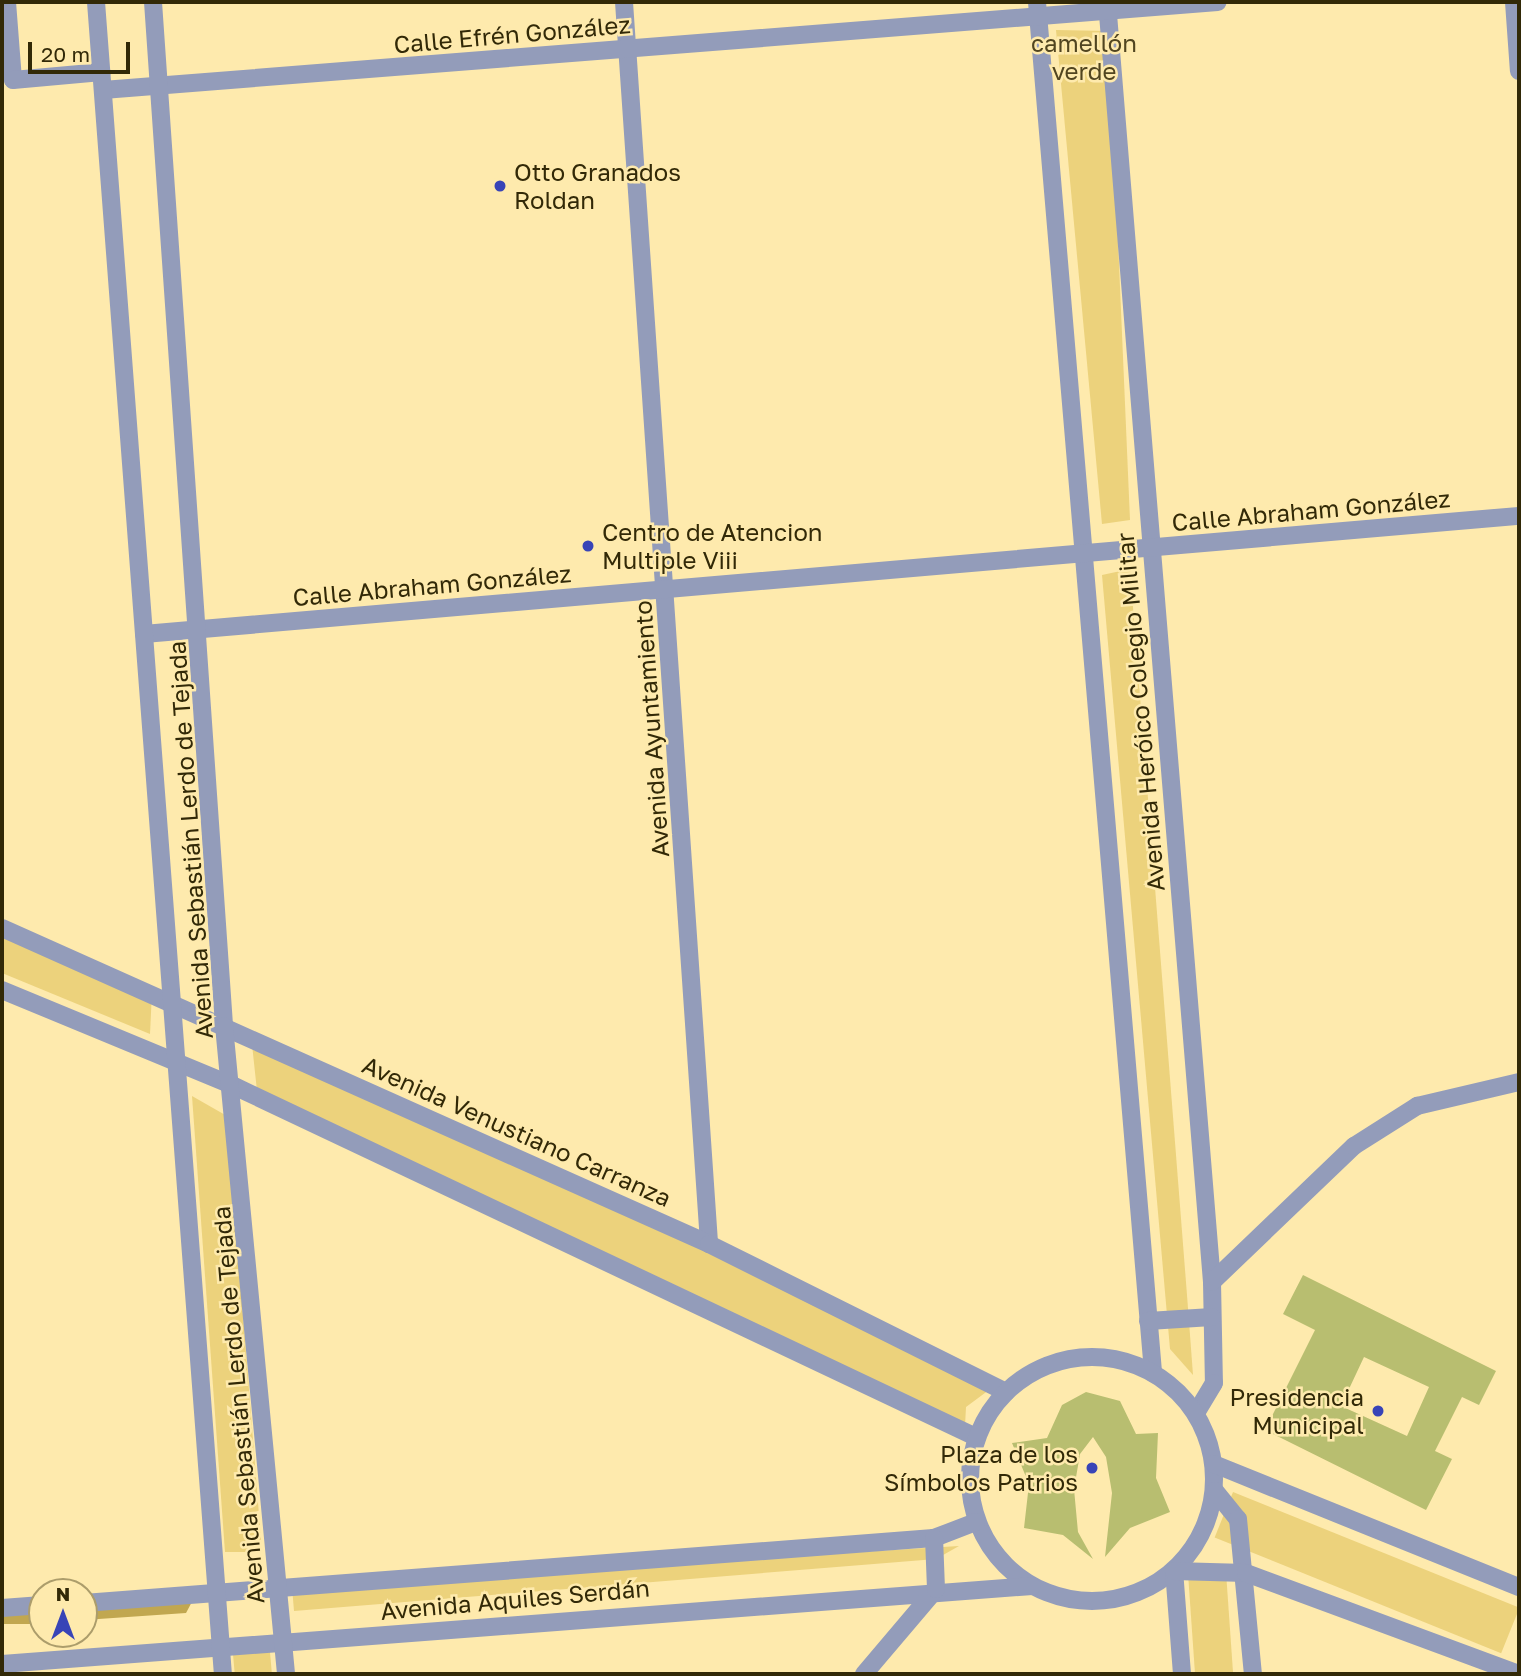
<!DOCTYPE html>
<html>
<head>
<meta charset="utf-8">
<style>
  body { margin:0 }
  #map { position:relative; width:1521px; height:1676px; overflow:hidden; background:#feeaad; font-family:"Golos Text",sans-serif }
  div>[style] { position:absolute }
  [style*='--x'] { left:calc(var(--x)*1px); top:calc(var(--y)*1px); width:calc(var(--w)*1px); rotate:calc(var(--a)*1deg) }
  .green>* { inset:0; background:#ecd27c; transform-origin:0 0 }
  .forest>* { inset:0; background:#c1a750; transform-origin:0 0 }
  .building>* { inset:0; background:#b8be70 }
  .minor>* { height:18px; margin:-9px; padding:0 9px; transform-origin:9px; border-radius:9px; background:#939cba }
  .minor>.ring { margin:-9px; padding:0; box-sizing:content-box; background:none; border:18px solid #939cba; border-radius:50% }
  .tertiary>* { height:18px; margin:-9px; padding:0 9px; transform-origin:9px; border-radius:9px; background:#939cba }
  .dots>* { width:19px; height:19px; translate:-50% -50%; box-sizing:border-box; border:4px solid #feeaad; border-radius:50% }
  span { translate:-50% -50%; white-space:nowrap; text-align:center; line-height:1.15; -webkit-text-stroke:5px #feeaad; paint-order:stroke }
  .street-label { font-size:24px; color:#322907 }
  .park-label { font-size:24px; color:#514520 }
  .poi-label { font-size:24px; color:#322907 }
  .left { translate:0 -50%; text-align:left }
  .right { translate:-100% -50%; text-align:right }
  .frame { position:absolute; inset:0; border:4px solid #322907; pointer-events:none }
  .north { position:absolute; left:28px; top:1578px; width:70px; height:70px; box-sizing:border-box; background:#feeaad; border:2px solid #ac9d6b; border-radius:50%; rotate:0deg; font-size:19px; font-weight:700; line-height:28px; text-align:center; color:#322907 }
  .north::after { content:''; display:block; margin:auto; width:24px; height:32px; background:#3844b7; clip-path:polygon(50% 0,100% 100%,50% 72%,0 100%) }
  .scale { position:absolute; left:28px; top:42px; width:102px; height:32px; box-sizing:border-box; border:4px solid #322907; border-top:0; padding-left:9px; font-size:21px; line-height:24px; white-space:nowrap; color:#322907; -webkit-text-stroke:5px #feeaad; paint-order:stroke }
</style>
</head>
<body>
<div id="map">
  <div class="green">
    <i style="clip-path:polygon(1056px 30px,1109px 31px,1130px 520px,1102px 524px)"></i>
    <i style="clip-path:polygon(1130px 569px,1187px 1295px,1193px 1375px,1170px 1349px,1102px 575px)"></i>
    <i style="clip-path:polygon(2px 927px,152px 992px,150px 1034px,2px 973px)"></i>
    <i style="clip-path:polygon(251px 1035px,993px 1387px,966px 1407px,965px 1426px,257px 1091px)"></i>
    <i style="clip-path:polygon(192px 1096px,227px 1116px,262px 1552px,225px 1552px)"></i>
    <i style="left:1233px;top:1492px;width:309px;height:49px;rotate:22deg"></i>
    <i style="clip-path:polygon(959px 1546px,936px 1559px,294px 1611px,292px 1587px)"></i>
    <i style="left:1226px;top:1572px;width:102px;height:38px;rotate:86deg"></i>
    <i style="left:269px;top:1641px;width:33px;height:37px;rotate:85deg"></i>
  </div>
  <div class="forest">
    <i style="clip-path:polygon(194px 1598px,186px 1613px,84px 1620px,84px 1603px)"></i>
    <i style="left:42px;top:1606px;width:18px;height:40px;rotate:90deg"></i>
  </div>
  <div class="building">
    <i style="clip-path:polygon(evenodd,1303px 1275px,1496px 1371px,1479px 1405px,1462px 1397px,1435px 1451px,1452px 1459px,1426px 1510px,1265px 1430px,1315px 1330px,1283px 1314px,1303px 1275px,1364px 1357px,1429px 1387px,1407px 1436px,1341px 1406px,1364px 1357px)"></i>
    <i style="clip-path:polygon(1086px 1392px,1120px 1401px,1136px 1434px,1158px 1433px,1156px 1478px,1170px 1512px,1130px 1528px,1105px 1557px,1112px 1493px,1106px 1457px,1093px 1437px,1080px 1454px,1074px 1489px,1078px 1532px,1093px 1559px,1063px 1535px,1024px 1528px,1029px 1484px,1012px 1443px,1047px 1438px,1062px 1405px)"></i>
  </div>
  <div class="minor">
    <i style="--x:7;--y:2;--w:78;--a:85.6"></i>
    <i style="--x:13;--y:80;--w:89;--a:-5.1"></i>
    <i style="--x:624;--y:2;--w:1245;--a:86.08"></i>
    <i style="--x:1037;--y:2;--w:1376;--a:85.16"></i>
    <i style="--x:1107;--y:2;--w:1284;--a:85.31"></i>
    <i style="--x:1212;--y:1282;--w:101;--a:88.9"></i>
    <i style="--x:1214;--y:1383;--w:35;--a:121"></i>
    <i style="--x:1514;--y:2;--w:69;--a:85.9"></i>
    <i style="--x:103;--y:90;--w:1118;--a:-4.51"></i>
    <i style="--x:144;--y:634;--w:1380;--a:-4.91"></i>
    <i style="--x:2;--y:928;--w:774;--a:24.08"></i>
    <i style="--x:709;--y:1244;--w:332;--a:26.5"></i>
    <i style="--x:2;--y:990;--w:251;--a:22.5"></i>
    <i style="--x:234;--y:1086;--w:821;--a:25.32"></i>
    <i style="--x:1212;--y:1282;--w:197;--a:-43.8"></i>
    <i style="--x:1354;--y:1146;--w:75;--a:-32.4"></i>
    <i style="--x:1417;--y:1106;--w:105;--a:-13.2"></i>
    <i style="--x:1148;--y:1321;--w:64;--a:-3.6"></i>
    <i class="ring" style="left:970px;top:1357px;width:226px;height:226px"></i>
    <i style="--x:1214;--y:1464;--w:329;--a:22"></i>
    <i style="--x:1215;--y:1491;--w:36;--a:51"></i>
    <i style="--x:1238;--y:1519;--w:156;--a:84.5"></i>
    <i style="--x:84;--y:1603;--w:852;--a:-4.37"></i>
    <i style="--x:934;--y:1538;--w:45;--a:-20.9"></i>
    <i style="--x:2;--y:1608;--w:40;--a:-4.3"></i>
    <i style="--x:2;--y:1664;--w:1033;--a:-4.33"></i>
    <i style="--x:864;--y:1674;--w:111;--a:-49.7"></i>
    <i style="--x:936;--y:1589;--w:51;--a:-92.2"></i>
    <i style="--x:1182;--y:1674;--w:103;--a:-94.4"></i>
    <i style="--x:1174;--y:1571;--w:72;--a:1.6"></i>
    <i style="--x:1246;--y:1573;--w:291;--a:20.3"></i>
  </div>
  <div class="tertiary">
    <i style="--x:96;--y:2;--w:1677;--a:85.66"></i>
    <i style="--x:153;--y:2;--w:1026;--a:86.03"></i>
    <i style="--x:224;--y:1026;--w:651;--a:84.53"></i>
  </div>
  <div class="dots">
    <i style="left:500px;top:186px;background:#3844b7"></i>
    <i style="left:588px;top:546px;background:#3844b7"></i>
    <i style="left:1378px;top:1411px;background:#3844b7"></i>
    <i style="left:1092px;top:1468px;background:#3844b7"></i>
  </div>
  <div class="street-label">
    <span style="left:512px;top:34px;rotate:-5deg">Calle Efrén González</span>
    <span style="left:1311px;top:510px;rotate:-5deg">Calle Abraham González</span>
    <span style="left:432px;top:585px;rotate:-5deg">Calle Abraham González</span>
    <span style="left:1140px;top:712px;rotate:-95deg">Avenida Heróico Colegio Militar</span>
    <span style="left:651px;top:729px;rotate:-94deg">Avenida Ayuntamiento</span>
    <span style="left:190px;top:840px;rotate:-94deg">Avenida Sebastián Lerdo de Tejada</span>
    <span style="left:517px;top:1131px;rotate:24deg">Avenida Venustiano Carranza</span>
    <span style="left:238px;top:1405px;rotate:-95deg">Avenida Sebastián Lerdo de Tejada</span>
    <span style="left:515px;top:1599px;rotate:-5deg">Avenida Aquiles Serdán</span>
  </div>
  <div class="park-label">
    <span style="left:1084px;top:57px">camellón<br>verde</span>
  </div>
  <div class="poi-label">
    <span class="left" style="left:514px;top:186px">Otto Granados<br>Roldan</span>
    <span class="left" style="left:602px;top:546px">Centro de Atencion<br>Multiple Viii</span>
    <span class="right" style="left:1364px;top:1411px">Presidencia<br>Municipal</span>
    <span class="right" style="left:1078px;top:1468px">Plaza de los<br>Símbolos Patrios</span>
  </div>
  <div class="frame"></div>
  <div class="north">N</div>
  <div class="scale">20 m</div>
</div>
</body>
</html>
